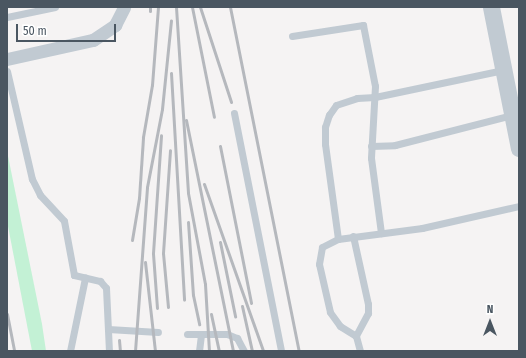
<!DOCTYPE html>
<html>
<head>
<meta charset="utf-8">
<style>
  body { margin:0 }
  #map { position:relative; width:526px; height:358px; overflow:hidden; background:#f5f3f3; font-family:"Fira Sans Condensed",sans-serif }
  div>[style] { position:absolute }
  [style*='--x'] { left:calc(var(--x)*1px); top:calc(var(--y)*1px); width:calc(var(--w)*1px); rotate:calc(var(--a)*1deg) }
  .green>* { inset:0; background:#c3f1d5 }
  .service>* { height:7px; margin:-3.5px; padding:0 3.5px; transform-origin:3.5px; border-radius:3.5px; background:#c1cad2 }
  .minor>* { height:13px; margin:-6.5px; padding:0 6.5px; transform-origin:6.5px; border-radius:6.5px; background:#c1cad2 }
  .tertiary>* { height:17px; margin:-8.5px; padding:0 8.5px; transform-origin:8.5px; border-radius:8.5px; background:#c1cad2 }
  .rail>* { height:3px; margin:-1.5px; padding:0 1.5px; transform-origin:1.5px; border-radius:1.5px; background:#b5b8bd }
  span { translate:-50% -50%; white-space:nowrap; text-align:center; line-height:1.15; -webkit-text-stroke:3.5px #fff; paint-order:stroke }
  .frame { position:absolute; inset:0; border:8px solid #4a5661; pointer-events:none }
  .north { position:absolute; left:470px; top:302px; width:40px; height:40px; -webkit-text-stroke:3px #fff; paint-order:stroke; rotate:0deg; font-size:11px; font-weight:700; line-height:16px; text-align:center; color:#4a5661 }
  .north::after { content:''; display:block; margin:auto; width:14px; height:18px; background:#4a5661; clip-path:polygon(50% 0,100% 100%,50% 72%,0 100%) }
  .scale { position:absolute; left:16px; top:24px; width:100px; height:18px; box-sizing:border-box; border:2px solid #4a5661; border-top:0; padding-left:5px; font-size:12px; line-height:14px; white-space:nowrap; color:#4a5661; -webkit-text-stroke:3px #fff; paint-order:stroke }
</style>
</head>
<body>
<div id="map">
  <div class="green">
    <i style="clip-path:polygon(7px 151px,42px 324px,46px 351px,32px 351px,7px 221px)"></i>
  </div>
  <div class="service">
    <i style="--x:7;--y:17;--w:49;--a:-11.8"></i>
    <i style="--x:292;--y:36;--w:72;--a:-8.8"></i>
    <i style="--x:363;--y:25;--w:62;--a:78.9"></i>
    <i style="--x:375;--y:86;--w:72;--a:93.2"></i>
    <i style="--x:371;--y:158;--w:76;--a:82.4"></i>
    <i style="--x:7;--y:71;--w:111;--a:77"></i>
    <i style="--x:32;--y:179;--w:18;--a:63"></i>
    <i style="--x:40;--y:195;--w:35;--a:47"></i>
    <i style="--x:64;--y:221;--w:55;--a:79.5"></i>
    <i style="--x:74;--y:275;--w:27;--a:13"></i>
    <i style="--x:100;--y:281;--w:9;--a:49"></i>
    <i style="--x:106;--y:288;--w:63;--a:87.3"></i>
    <i style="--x:234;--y:113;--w:243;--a:78.8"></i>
    <i style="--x:371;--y:146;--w:24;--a:-2"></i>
    <i style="--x:395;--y:145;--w:121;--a:-14.4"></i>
    <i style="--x:353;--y:236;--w:70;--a:77.6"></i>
    <i style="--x:368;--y:304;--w:9;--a:90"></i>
    <i style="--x:368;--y:313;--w:26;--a:118"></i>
    <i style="--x:338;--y:239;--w:96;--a:-97.8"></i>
    <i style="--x:325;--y:144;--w:17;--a:-90"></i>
    <i style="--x:325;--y:127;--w:13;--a:-72"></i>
    <i style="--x:329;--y:115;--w:12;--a:-55"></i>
    <i style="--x:336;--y:105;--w:22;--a:-18"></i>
    <i style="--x:357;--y:98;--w:18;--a:-3"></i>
    <i style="--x:375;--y:97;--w:131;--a:-11.9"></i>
    <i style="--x:108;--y:329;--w:50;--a:3.4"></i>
    <i style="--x:187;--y:334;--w:40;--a:0"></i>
    <i style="--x:227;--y:334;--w:11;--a:22"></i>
    <i style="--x:237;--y:338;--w:15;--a:62"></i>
    <i style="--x:70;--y:351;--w:75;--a:-78.4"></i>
    <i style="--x:199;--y:351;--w:16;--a:-83"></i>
    <i style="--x:360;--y:351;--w:16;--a:-105"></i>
    <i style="--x:356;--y:336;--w:19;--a:-148"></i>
    <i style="--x:340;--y:326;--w:17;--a:-126"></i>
    <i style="--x:330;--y:312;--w:49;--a:-102.9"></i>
    <i style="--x:319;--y:264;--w:17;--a:-80"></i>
    <i style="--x:322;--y:247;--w:18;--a:-27"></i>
    <i style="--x:338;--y:239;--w:85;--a:-7.5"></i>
    <i style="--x:422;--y:228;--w:99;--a:-12.8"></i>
  </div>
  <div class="minor">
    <i style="--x:7;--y:59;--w:88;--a:-12.5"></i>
    <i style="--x:93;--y:40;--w:27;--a:-34"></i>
    <i style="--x:115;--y:25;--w:20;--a:-63"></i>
  </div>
  <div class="tertiary">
    <i style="--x:491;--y:7;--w:144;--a:78.8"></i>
  </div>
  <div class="rail">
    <i style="--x:176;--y:7;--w:186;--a:86.3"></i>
    <i style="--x:188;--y:193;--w:93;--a:79.4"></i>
    <i style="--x:205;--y:284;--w:67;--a:86.6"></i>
    <i style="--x:192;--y:7;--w:112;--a:78.7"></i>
    <i style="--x:200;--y:7;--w:100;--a:71.9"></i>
    <i style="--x:230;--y:7;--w:351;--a:78.7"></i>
    <i style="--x:150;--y:11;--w:4;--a:-90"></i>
    <i style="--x:171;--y:73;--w:227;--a:86.7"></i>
    <i style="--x:186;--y:120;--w:236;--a:78.5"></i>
    <i style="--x:220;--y:146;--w:160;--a:78.8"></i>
    <i style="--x:204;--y:184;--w:177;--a:70.5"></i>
    <i style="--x:188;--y:222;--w:73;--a:86.1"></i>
    <i style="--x:193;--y:295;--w:30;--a:78"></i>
    <i style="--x:132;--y:240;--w:43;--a:-80.5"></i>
    <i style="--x:139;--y:198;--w:61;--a:-86.2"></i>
    <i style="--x:143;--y:137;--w:53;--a:-80.2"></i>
    <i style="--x:152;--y:85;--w:78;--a:-85.6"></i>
    <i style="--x:220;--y:242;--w:76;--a:78.5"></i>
    <i style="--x:145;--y:262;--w:90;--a:83.6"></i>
    <i style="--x:242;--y:306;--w:46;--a:77.5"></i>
    <i style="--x:168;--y:307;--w:54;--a:-95.3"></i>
    <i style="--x:163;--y:253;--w:103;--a:-86.1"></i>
    <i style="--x:157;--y:308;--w:55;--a:-94.2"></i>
    <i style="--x:153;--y:253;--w:118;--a:-86.1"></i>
    <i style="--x:7;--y:314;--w:38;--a:79"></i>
    <i style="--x:211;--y:314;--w:38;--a:78"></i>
    <i style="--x:119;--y:340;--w:11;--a:85"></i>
    <i style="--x:135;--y:351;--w:164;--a:-85.8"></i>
    <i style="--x:147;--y:187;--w:79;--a:-79.1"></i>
    <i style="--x:162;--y:109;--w:89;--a:-84.2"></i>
  </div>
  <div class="frame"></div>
  <div class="north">N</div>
  <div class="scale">50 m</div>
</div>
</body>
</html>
